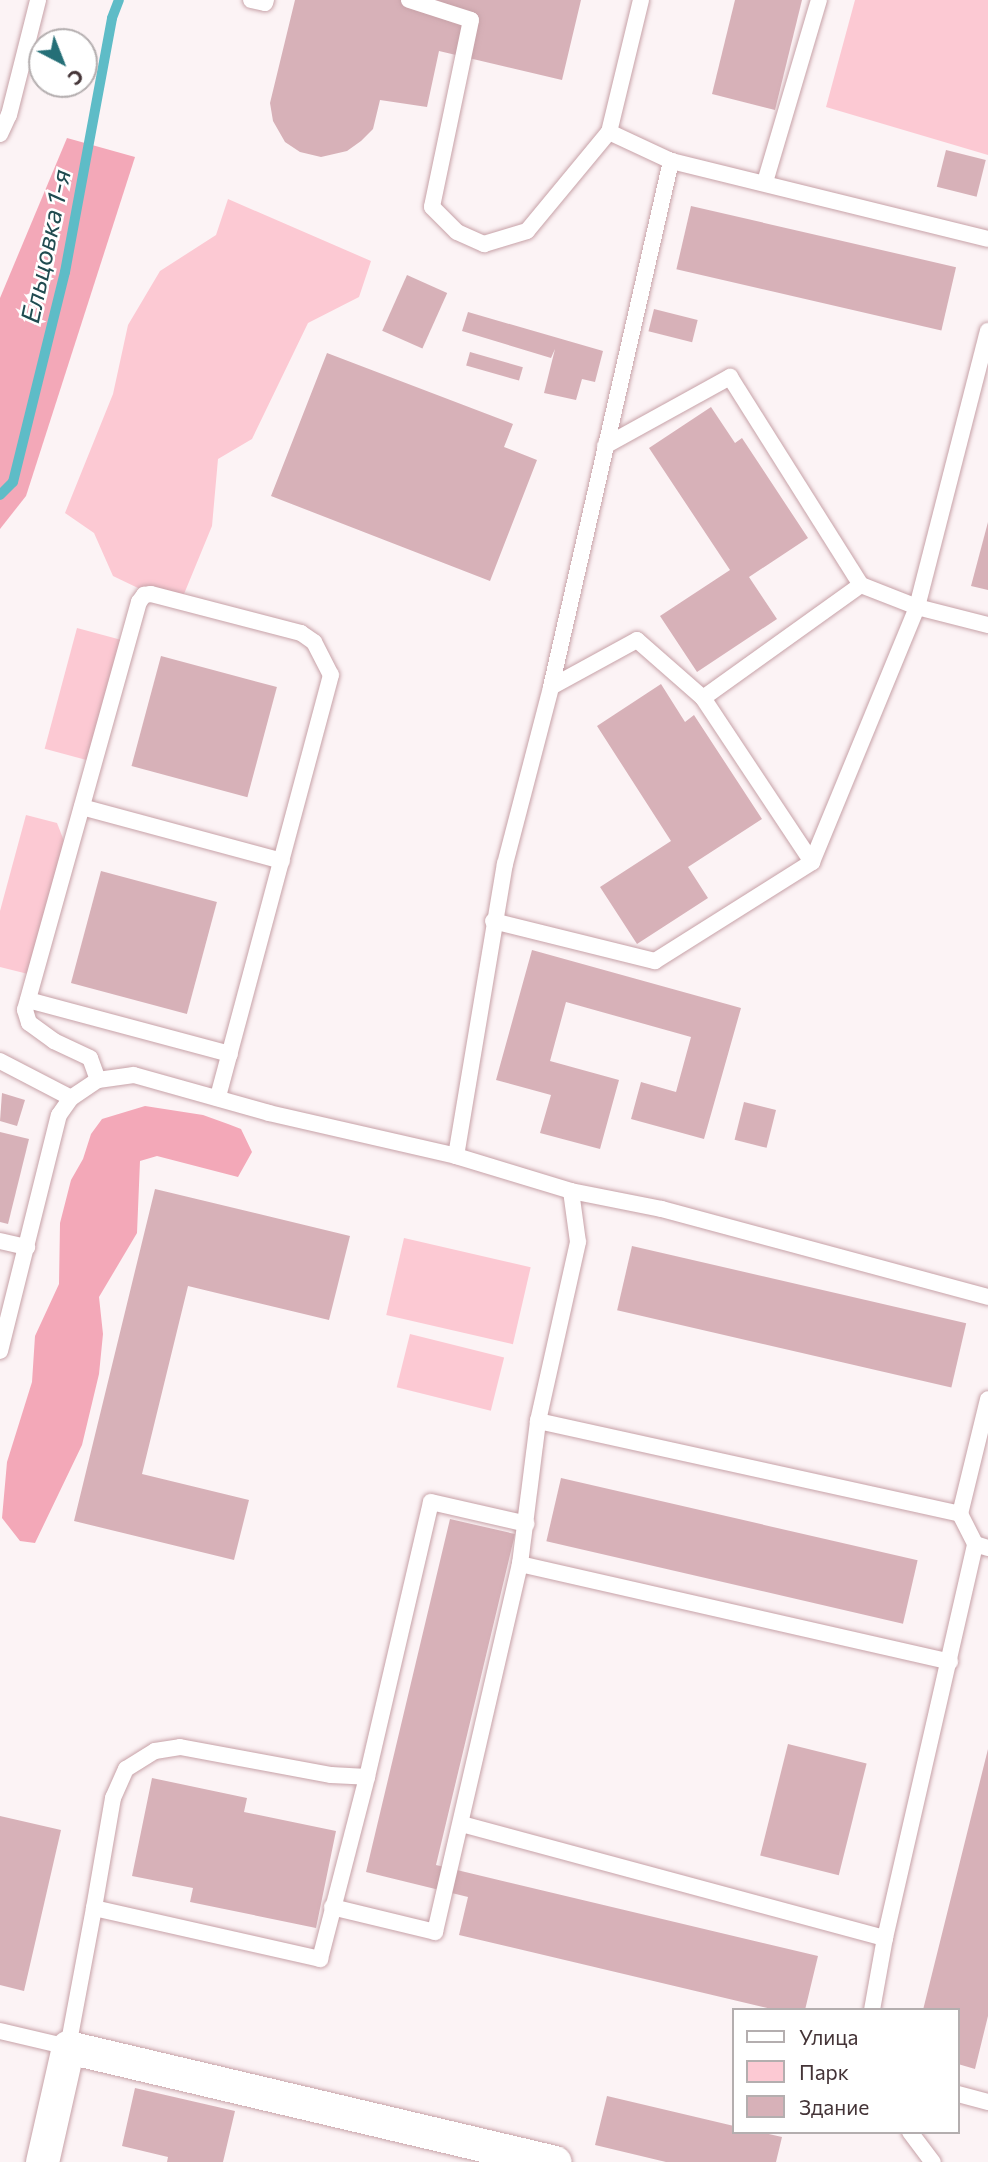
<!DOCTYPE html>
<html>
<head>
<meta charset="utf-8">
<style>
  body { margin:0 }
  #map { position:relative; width:988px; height:2162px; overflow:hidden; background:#fcf3f5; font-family:Commissioner,sans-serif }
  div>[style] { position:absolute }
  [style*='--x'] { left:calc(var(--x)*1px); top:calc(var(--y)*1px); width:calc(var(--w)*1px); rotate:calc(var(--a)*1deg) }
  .green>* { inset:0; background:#fcc9d3; transform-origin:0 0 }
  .forest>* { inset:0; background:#f3a8b8 }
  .stream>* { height:10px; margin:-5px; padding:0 5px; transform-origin:5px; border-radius:5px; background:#5ebcc7 }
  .building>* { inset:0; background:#d7b1b8; transform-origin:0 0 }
  .roads { filter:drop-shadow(0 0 2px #c7a2a8) drop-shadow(0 0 2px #c7a2a8) }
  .service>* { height:16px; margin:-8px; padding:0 8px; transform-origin:8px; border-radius:8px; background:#fff }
  .minor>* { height:33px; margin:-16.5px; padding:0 16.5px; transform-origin:16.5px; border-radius:16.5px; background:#fff }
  span { translate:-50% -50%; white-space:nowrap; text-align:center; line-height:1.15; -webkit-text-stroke:5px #fff; paint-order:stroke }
  .water-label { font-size:26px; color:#204b50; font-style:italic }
  .legend { position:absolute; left:732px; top:2008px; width:228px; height:126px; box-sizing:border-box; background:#fff; border:2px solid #b4aeaf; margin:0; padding:9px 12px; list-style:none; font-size:21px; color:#443437 }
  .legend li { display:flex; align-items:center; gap:14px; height:35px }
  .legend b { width:35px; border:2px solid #b4aeaf }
  .north { position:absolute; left:28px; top:28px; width:70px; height:70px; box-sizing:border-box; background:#fff; border:2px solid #b4aeaf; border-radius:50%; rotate:138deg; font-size:19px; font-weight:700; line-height:28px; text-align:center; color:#443437 }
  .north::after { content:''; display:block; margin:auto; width:24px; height:32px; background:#256f77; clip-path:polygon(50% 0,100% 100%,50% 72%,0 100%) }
</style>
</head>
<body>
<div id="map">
  <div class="green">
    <i style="clip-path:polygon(855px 0,988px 0,988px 155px,826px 107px)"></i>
    <i style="clip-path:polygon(228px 199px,371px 261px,359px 297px,308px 323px,252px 439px,218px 459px,212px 526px,184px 594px,138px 588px,113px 576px,94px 533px,65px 513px,113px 394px,128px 325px,160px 271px,216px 235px)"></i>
    <i style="left:77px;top:628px;width:49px;height:125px;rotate:15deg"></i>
    <i style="clip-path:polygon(26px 815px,57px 823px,64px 841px,28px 974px,0 967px,0 911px)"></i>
    <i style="left:404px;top:1238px;width:130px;height:79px;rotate:13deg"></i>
    <i style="left:410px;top:1334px;width:97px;height:55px;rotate:14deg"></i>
  </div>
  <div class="forest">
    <i style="clip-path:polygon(67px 138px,135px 157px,26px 496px,0 529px,0 298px)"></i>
    <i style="clip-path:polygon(145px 1106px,203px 1115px,228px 1124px,241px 1129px,252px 1152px,238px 1177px,157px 1156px,140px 1161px,137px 1233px,99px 1297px,103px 1334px,99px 1374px,82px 1445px,35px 1543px,20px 1541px,2px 1518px,7px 1462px,32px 1382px,35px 1336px,59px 1284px,60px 1223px,71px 1180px,83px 1159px,91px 1134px,102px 1119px)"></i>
  </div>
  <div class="stream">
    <i style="--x:0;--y:495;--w:18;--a:-45"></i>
    <i style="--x:13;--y:482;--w:216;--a:-76.1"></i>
    <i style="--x:65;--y:272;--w:258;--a:-79.5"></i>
    <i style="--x:112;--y:18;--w:19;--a:-69"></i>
  </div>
  <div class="building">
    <i style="clip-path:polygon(295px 0,581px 0,562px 80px,439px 51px,427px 107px,380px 100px,373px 129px,361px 141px,347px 151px,321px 157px,300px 152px,285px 142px,273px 121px,270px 103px)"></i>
    <i style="clip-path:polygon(735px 0,802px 0,775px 110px,712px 94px)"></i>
    <i style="left:946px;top:150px;width:41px;height:38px;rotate:14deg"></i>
    <i style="left:691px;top:206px;width:272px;height:65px;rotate:13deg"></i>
    <i style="left:407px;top:275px;width:44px;height:61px;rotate:24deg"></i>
    <i style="left:654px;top:309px;width:45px;height:23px;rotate:14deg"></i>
    <i style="clip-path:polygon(468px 312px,603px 351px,595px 382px,582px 379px,576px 400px,544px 393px,555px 349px,551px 358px,462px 331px)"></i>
    <i style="left:470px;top:352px;width:55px;height:14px;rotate:16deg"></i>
    <i style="clip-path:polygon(327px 353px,513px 424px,504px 447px,537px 460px,490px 581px,271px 496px)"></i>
    <i style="clip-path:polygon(711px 407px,735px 443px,742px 438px,808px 538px,749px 577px,777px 619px,697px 672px,660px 616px,730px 570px,649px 448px)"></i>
    <i style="clip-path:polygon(988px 522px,988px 590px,971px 586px)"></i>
    <i style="left:161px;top:656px;width:120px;height:114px;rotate:15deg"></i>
    <i style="clip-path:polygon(661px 684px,685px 722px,694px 715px,762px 819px,688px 867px,708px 898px,637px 944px,600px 887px,671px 841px,597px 726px)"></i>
    <i style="left:101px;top:871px;width:120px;height:116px;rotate:15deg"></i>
    <i style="clip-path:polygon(532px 950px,741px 1008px,704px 1139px,631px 1119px,641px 1082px,676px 1092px,691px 1037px,566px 1002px,550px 1061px,619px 1080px,600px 1149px,540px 1133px,551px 1095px,496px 1080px)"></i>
    <i style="clip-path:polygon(2px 1093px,25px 1100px,17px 1126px,0 1121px)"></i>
    <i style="left:744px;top:1102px;width:33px;height:39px;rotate:14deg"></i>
    <i style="clip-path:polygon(0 1132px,29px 1139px,8px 1224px,0 1222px)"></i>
    <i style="clip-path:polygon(155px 1189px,350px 1236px,329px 1320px,188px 1286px,142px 1474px,249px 1500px,234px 1560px,74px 1521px)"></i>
    <i style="left:632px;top:1246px;width:343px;height:66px;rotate:13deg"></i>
    <i style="left:561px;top:1478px;width:366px;height:65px;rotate:13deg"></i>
    <i style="clip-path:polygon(450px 1519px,515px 1534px,436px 1865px,818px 1956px,805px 2010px,776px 2010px,459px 1935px,468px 1897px,366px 1872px)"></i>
    <i style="left:788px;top:1744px;width:81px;height:115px;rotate:14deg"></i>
    <i style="clip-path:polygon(988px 1749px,988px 2016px,975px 2069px,958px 2064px,958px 2010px,923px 2010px)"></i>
    <i style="clip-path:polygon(152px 1778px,247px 1798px,244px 1812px,336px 1831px,316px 1928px,190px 1902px,193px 1888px,132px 1876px)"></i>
    <i style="clip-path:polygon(0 1816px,61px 1830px,24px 1991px,0 1985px)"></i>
    <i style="clip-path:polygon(135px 2088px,235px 2111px,223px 2162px,167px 2162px,168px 2157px,122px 2146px)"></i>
    <i style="clip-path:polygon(607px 2096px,734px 2126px,734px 2132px,760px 2132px,782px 2137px,776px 2162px,666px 2162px,595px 2145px)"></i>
  </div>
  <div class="roads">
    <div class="service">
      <i style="--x:251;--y:0;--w:14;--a:12"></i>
      <i style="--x:265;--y:3;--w:3;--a:-72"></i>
      <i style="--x:409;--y:0;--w:65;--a:17.9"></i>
      <i style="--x:471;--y:20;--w:191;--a:101.8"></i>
      <i style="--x:432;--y:207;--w:35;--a:45"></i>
      <i style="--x:457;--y:232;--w:30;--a:24"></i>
      <i style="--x:484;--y:244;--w:45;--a:-16.8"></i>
      <i style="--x:527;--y:231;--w:129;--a:-50.4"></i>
      <i style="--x:641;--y:0;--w:136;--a:103.6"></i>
      <i style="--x:609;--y:132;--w:68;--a:25.1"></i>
      <i style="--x:671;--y:161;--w:326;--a:13.8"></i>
      <i style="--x:0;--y:134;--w:21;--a:-65"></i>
      <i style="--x:9;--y:115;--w:119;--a:-75.8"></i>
      <i style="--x:765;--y:182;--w:190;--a:-73.5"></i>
      <i style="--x:605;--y:446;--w:143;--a:-28.9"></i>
      <i style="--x:730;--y:377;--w:246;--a:57.8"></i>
      <i style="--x:551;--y:687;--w:98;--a:-28.7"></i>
      <i style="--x:637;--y:640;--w:88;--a:41.3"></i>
      <i style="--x:703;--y:698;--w:197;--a:56.4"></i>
      <i style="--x:703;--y:698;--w:194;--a:-35.6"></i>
      <i style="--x:861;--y:585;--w:60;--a:21.4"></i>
      <i style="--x:917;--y:607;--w:73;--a:14.2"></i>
      <i style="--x:82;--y:807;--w:207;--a:15.1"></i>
      <i style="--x:493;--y:921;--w:167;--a:13.9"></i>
      <i style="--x:655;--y:961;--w:186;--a:-32.2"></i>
      <i style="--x:812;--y:862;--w:276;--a:-67.6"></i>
      <i style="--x:917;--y:607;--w:285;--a:-75.6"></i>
      <i style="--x:28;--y:1000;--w:209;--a:15"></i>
      <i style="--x:0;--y:1061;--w:80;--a:27.5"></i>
      <i style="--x:98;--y:1080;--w:23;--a:-110"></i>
      <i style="--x:90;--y:1058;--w:40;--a:-155"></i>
      <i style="--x:54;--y:1041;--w:31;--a:-144"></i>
      <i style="--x:29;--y:1023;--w:14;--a:-107"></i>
      <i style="--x:25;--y:1010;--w:424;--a:-74.4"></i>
      <i style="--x:139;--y:602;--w:9;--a:-54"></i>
      <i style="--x:144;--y:595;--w:7;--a:-8"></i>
      <i style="--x:151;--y:594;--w:155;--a:14.6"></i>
      <i style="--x:301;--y:633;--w:16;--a:35"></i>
      <i style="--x:314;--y:642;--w:37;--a:63"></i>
      <i style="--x:331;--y:675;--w:438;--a:105"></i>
      <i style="--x:456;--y:1156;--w:120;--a:16.9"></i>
      <i style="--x:571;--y:1191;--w:51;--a:82.2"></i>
      <i style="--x:578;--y:1242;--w:183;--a:102.6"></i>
      <i style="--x:538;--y:1421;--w:432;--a:12.4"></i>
      <i style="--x:960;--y:1514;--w:34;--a:63"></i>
      <i style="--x:975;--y:1544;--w:14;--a:17"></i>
      <i style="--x:571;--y:1191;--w:93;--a:11.2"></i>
      <i style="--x:662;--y:1209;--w:338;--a:15.1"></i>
      <i style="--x:0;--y:1241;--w:28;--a:13"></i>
      <i style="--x:0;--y:1351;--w:243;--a:-76"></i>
      <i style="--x:59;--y:1115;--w:21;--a:-55"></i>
      <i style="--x:71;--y:1098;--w:32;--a:-34"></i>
      <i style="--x:98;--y:1080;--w:36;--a:-8"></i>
      <i style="--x:134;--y:1075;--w:140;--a:15.7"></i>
      <i style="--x:269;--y:1113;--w:192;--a:12.9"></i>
      <i style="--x:456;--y:1156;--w:296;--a:-80.5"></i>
      <i style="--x:505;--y:864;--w:183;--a:-75.4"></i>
      <i style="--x:551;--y:687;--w:540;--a:-77.15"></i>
      <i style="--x:960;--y:1514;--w:118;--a:-76.3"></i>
      <i style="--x:520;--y:1564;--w:441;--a:12.8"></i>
      <i style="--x:462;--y:1824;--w:438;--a:15.1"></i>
      <i style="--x:332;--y:1907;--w:106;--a:13.6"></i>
      <i style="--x:435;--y:1932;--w:378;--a:-77"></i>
      <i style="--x:520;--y:1564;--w:144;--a:-82.8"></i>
      <i style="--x:94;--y:1908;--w:112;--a:-80.2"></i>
      <i style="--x:113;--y:1798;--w:32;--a:-66"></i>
      <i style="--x:126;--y:1769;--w:34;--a:-32"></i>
      <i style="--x:155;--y:1751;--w:25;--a:-9"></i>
      <i style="--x:180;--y:1747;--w:154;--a:10.5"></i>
      <i style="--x:331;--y:1775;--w:36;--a:3"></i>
      <i style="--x:872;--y:2010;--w:73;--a:-79.8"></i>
      <i style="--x:885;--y:1938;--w:404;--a:-77.1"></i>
      <i style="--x:0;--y:2031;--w:70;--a:13.2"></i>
      <i style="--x:68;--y:2047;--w:141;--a:-79.4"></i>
      <i style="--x:94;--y:1908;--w:232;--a:12.7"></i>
      <i style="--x:320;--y:1959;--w:188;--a:-75.5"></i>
      <i style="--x:367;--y:1777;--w:282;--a:-76.9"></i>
      <i style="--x:431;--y:1502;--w:98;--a:12.9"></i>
      <i style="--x:958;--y:2094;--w:31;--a:15"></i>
      <i style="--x:910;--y:2132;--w:38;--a:53"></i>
    </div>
    <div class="minor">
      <i style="--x:42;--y:2162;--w:118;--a:-77.3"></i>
      <i style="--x:68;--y:2047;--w:500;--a:13.29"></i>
    </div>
  </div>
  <div class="water-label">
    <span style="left:45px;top:246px;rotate:-78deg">Ельцовка 1-я</span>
  </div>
  <ul class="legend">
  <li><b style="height:9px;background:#fff"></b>Улица</li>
  <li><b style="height:19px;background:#fcc9d3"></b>Парк</li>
  <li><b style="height:19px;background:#d7b1b8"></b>Здание</li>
  </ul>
  <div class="north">С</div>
</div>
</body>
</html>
